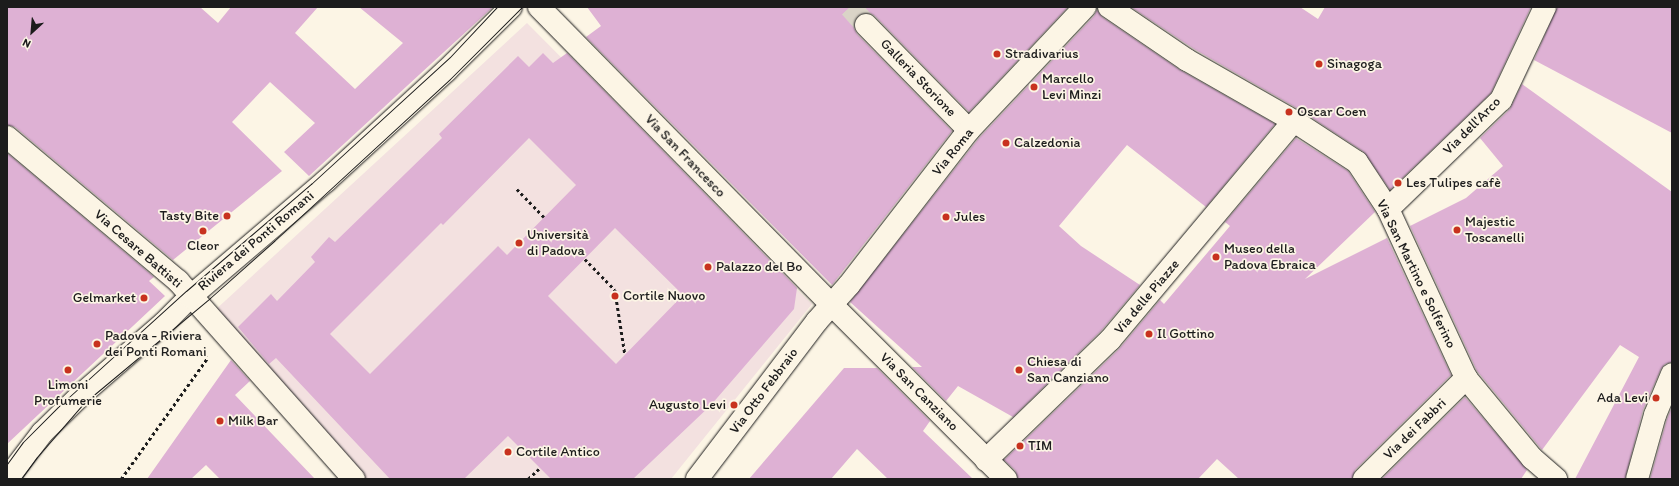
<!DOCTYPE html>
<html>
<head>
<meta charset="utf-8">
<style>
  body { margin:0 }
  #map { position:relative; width:1679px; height:486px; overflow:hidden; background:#fcf5e5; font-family:Itim,sans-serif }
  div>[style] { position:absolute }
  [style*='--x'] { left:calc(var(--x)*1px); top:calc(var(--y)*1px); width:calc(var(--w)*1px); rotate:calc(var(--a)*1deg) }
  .built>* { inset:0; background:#f3e1e0 }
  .building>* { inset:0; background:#deb1d4 }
  .minor-tunnel>* { height:22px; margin-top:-11px; transform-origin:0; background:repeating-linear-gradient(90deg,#dad4c7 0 22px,transparent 0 33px) }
  .path>* { height:2.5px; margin-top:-1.25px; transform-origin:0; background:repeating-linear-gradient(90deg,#1c1c1c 0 3px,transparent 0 6px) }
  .roads { filter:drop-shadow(0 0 1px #1c1c1c) drop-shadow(0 0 1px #1c1c1c) }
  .minor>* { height:22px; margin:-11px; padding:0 11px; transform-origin:11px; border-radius:11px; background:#fcf5e5 }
  .tram>* { height:1px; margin:-0.5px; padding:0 0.5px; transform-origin:0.5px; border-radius:0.5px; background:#1c1c1c }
  .dots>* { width:11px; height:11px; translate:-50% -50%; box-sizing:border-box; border:2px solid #fcf5e5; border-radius:50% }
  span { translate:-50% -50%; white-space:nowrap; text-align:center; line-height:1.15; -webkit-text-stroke:3.5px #fcf5e5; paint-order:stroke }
  .poi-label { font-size:14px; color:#1c1c1c }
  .left { translate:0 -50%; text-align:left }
  .right { translate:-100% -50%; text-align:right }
  .street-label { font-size:14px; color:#1c1c1c }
  .frame { position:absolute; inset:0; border:8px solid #1c1c1c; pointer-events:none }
  .north { position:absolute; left:12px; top:12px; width:40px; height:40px; -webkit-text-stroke:3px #fcf5e5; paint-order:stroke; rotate:206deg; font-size:11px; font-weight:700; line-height:16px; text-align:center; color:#1c1c1c }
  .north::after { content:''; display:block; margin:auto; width:14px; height:18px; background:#1c1c1c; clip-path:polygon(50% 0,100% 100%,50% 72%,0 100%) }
</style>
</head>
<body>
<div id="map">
  <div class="built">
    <i style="clip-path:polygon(527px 23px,684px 181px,812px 304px,671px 479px,363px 479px,213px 312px)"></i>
  </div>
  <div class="building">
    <i style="clip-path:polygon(7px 7px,200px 7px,218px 23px,231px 7px,318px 7px,295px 33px,355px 89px,403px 43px,359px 7px,493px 7px,309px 176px,284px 152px,315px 123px,270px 82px,232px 122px,282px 171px,173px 260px,15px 127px,7px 125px)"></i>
    <i style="clip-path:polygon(587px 7px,1068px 7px,969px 112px,875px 16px,870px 13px,863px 13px,857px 16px,854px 22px,854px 28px,857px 34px,952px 131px,832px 285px,586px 37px,601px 26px)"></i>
    <i style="clip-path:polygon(1131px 7px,1300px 7px,1318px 19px,1325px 7px,1531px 7px,1491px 93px,1390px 190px,1364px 152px,1300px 110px,1194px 49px)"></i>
    <i style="clip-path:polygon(1557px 7px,1672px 7px,1672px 133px,1534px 60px)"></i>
    <i style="clip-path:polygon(1097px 10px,1102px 17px,1180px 70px,1275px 124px,1206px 207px,1127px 145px,1059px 226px,1081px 246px,1140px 285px,1101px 331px,1013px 417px,958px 386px,946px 401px,912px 367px,922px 367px,850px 302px,979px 138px,1094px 16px)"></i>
    <i style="clip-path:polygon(evenodd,543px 53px,553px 63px,567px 53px,797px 288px,794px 309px,711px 405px,633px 479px,551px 479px,508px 436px,464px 479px,390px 479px,276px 358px,269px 364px,238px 327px,271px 294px,277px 301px,315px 262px,311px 257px,329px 237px,335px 242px,442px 138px,439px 134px,518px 56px,529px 67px,543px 53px,529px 138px,576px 185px,507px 255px,498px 246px,370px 374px,330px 334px,441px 223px,443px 225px,529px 138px,543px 53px,615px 228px,683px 295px,616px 364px,548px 296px,615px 228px)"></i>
    <i style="clip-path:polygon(1522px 84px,1672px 192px,1672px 362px,1665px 364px,1661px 369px,1643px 410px,1625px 479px,1575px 479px,1639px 357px,1620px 345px,1542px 450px,1477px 371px,1410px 226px,1466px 198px,1503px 166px,1480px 138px,1510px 109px)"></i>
    <i style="clip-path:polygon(1296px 138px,1348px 171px,1375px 212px,1305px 279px,1387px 238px,1451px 375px,1355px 470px,1352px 479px,1239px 479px,1217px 459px,1198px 479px,1018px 479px,1015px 470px,1004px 460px,1119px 349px,1160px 300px,1164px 304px,1230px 226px,1225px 222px)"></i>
    <i style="clip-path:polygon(7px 153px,154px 277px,149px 281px,165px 296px,7px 444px)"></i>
    <i style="clip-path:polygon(231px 360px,250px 381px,235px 395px,315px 479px,220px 479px,206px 465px,191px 479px,147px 479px)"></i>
    <i style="clip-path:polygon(844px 368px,877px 368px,930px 421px,923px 431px,973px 479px,888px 479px,857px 449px,831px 479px,749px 479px)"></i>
    <i style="clip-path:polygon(1465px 397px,1527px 470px,1521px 479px,1382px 479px)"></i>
    <i style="clip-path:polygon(1672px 407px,1672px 479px,1650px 479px,1667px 419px)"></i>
  </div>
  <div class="minor-tunnel">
    <i style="--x:850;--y:7;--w:24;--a:48"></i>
  </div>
  <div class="path">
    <i style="--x:517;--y:189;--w:39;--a:46"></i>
    <i style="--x:585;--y:259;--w:43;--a:45.9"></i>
    <i style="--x:615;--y:290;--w:65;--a:81.1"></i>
    <i style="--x:121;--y:479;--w:150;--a:-54.5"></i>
    <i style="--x:528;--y:479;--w:16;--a:-43"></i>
  </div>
  <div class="roads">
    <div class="minor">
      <i style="--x:539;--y:7;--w:418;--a:45.5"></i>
      <i style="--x:832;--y:305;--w:246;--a:45"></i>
      <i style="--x:1109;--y:7;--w:94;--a:34.2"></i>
      <i style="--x:1187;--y:60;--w:123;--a:29.7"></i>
      <i style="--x:1294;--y:121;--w:75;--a:33.1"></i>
      <i style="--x:1357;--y:162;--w:56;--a:56.6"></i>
      <i style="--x:1388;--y:209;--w:186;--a:65.2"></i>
      <i style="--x:1466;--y:378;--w:104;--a:50.5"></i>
      <i style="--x:1532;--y:458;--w:32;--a:41"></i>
      <i style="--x:866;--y:25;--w:147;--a:45.6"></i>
      <i style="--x:7;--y:137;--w:224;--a:40.1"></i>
      <i style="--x:178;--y:281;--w:265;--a:48.4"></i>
      <i style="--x:1388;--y:209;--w:157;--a:-44"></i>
      <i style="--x:1501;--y:100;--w:103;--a:-64.7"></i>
      <i style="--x:986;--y:460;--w:173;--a:-44.1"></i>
      <i style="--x:1110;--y:340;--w:286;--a:-50"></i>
      <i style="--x:7;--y:479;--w:58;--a:-52.7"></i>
      <i style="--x:42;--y:433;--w:56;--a:-44.3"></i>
      <i style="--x:82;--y:394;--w:108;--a:-40.9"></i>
      <i style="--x:164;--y:323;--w:37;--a:-45"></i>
      <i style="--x:190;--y:297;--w:179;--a:-40.5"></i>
      <i style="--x:326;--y:181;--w:163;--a:-42.5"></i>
      <i style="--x:446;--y:71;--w:91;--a:-44.6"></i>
      <i style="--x:697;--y:479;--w:198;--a:-52.8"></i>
      <i style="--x:817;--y:321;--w:48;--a:-48.4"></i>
      <i style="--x:849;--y:285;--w:196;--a:-52.3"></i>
      <i style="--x:969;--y:130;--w:169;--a:-46.7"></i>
      <i style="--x:1364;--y:479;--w:144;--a:-44.7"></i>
      <i style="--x:1637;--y:479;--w:66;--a:-74.3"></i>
      <i style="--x:1655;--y:415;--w:44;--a:-67.5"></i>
    </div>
  </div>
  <div class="tram">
    <i style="--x:7;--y:464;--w:27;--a:-54"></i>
    <i style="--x:23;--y:442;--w:51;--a:-45"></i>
    <i style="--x:59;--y:406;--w:171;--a:-42.2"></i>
    <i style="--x:186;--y:291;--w:165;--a:-40.6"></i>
    <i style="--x:311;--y:184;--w:188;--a:-42.4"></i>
    <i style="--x:450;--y:57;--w:69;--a:-46.8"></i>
    <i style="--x:21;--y:479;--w:27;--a:-54"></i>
    <i style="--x:37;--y:457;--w:72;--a:-49"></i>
    <i style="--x:84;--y:403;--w:164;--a:-39.8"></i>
    <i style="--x:210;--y:298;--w:86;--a:-41.7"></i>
    <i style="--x:274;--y:241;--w:239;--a:-42.6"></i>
    <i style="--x:450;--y:79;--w:102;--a:-45"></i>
  </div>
  <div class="dots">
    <i style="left:997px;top:54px;background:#c8321e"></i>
    <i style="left:1319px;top:64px;background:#c8321e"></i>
    <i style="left:1034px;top:87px;background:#c8321e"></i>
    <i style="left:1289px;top:112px;background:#c8321e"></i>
    <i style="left:1006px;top:143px;background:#c8321e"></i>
    <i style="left:1398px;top:183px;background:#c8321e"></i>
    <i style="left:227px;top:216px;background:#c8321e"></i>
    <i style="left:946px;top:217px;background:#c8321e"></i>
    <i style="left:1457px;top:230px;background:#c8321e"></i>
    <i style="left:203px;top:231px;background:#c8321e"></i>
    <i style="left:519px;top:243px;background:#c8321e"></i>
    <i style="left:1216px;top:257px;background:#c8321e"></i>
    <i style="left:708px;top:267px;background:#c8321e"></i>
    <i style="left:615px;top:296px;background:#c8321e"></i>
    <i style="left:144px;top:298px;background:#c8321e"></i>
    <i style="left:1149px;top:334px;background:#c8321e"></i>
    <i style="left:97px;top:344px;background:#c8321e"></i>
    <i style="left:68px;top:370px;background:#c8321e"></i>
    <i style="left:1019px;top:370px;background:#c8321e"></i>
    <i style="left:1656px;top:398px;background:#c8321e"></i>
    <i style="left:734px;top:405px;background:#c8321e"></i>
    <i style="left:220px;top:421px;background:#c8321e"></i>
    <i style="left:1020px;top:446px;background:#c8321e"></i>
    <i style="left:508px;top:452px;background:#c8321e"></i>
  </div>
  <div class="poi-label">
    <span class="left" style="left:1005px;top:54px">Stradivarius</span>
    <span class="left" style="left:1327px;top:64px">Sinagoga</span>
    <span class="left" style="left:1042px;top:87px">Marcello<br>Levi Minzi</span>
    <span class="left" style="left:1297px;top:112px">Oscar Coen</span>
    <span class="left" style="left:1014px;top:143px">Calzedonia</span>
    <span class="left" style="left:1406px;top:183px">Les Tulipes cafè</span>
    <span class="right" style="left:219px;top:216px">Tasty Bite</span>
    <span class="left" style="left:954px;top:217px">Jules</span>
    <span class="left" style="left:1465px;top:230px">Majestic<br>Toscanelli</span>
    <span class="left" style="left:527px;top:243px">Università<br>di Padova</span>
    <span style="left:203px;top:246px">Cleor</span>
    <span class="left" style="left:1224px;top:257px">Museo della<br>Padova Ebraica</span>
    <span class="left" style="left:716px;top:267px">Palazzo del Bo</span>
    <span class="left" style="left:623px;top:296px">Cortile Nuovo</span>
    <span class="right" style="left:136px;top:298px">Gelmarket</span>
    <span class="left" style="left:1157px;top:334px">Il Gottino</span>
    <span class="left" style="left:105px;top:344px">Padova - Riviera<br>dei Ponti Romani</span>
    <span class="left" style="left:1027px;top:370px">Chiesa di<br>San Canziano</span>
    <span style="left:68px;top:393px">Limoni<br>Profumerie</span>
    <span class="right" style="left:1648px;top:398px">Ada Levi</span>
    <span class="right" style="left:726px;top:405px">Augusto Levi</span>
    <span class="left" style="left:228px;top:421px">Milk Bar</span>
    <span class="left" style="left:1028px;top:446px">TIM</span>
    <span class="left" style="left:516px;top:452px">Cortile Antico</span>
  </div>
  <div class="street-label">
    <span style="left:918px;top:78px;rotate:46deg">Galleria Storione</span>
    <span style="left:1472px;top:126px;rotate:-45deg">Via dell'Arco</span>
    <span style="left:953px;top:152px;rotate:-51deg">Via Roma</span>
    <span style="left:685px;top:156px;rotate:46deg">Via San Francesco</span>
    <span style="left:256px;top:241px;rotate:-40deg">Riviera dei Ponti Romani</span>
    <span style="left:138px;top:249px;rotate:41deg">Via Cesare Battisti</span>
    <span style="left:1416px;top:274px;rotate:64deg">Via San Martino e Solferino</span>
    <span style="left:1147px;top:297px;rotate:-50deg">Via delle Piazze</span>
    <span style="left:764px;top:391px;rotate:-53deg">Via Otto Febbraio</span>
    <span style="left:919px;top:392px;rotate:45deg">Via San Canziano</span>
    <span style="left:1415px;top:429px;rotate:-44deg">Via dei Fabbri</span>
  </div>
  <div class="frame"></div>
  <div class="north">N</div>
</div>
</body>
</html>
